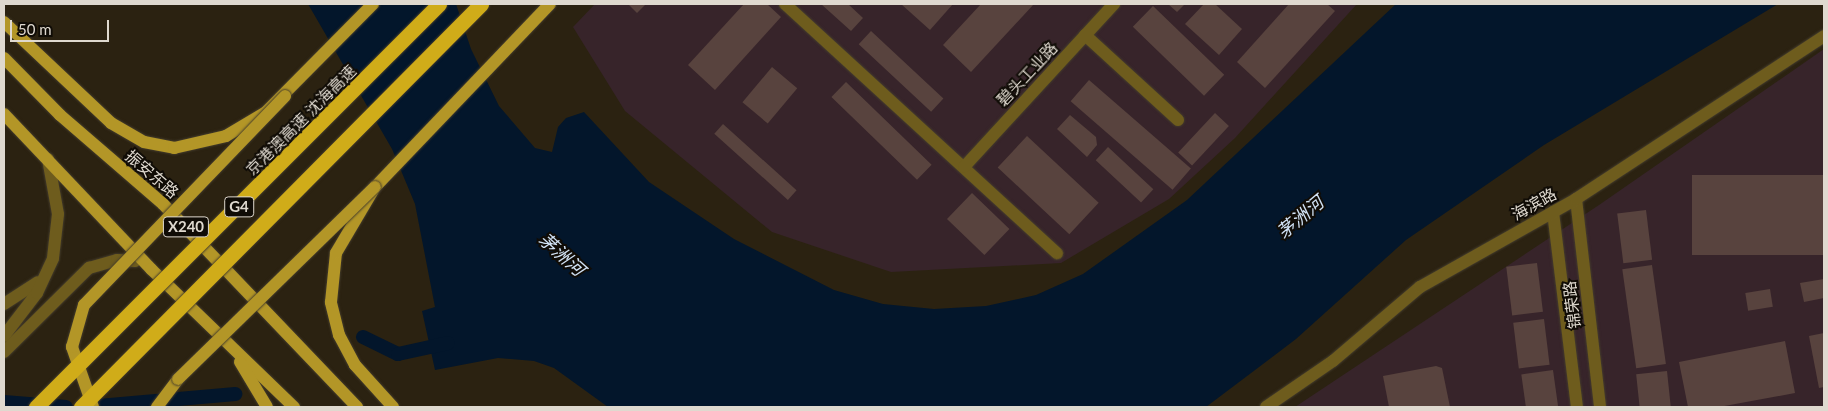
<!DOCTYPE html>
<html>
<head>
<meta charset="utf-8">
<style>
  body { margin:0 }
  #map { position:relative; width:1828px; height:411px; overflow:hidden; background:#2b2211; font-family:Lato,"Noto Sans SC",sans-serif }
  div>[style] { position:absolute }
  [style*='--x'] { left:calc(var(--x)*1px); top:calc(var(--y)*1px); width:calc(var(--w)*1px); rotate:calc(var(--a)*1deg) }
  .industrial>* { inset:0; background:#37242a }
  .water>* { inset:0; background:#03162b }
  .canal>* { height:14px; margin:-7px; padding:0 7px; transform-origin:7px; border-radius:7px; background:#03162b }
  .building>* { inset:0; background:#58433e; transform-origin:0 0 }
  .roads { filter:drop-shadow(0 0 1px #443c2c) drop-shadow(0 0 1px #443c2c) }
  .minor>* { height:12px; margin:-6px; padding:0 6px; transform-origin:6px; border-radius:6px; background:#6e5c1d }
  .major>* { height:12px; margin:-6px; padding:0 6px; transform-origin:6px; border-radius:6px; background:#b39627 }
  .bridges { filter:drop-shadow(0 0 1px #443c2c) drop-shadow(0 0 1px #443c2c) }
  .major-bridge>* { height:12px; margin:-6px; padding:0 6px; transform-origin:6px; border-radius:6px; background:#b39627 }
  .highway-bridge>* { height:15px; margin:-7.5px; padding:0 7.5px; transform-origin:7.5px; border-radius:7.5px; background:#d0ac19 }
  span { translate:-50% -50%; white-space:nowrap; text-align:center; line-height:1.15; -webkit-text-stroke:4px #100c06; paint-order:stroke }
  .shield-label span { padding:1px 4px; background:#100c06; border:1px solid; border-radius:4px; -webkit-text-stroke-width:0 }
  .shield-label { font-size:15px; color:#dfd9cf; font-weight:700 }
  .street-label { font-size:16px; color:#dfd9cf }
  .water-label { font-size:18px; color:#d2e3f6; font-style:italic }
  .frame { position:absolute; inset:0; border:5px solid #dfd9cf; pointer-events:none }
  .scale { position:absolute; left:10px; top:20px; width:99px; height:22px; box-sizing:border-box; border:2px solid #dfd9cf; border-top:0; padding-left:6px; font-size:15px; line-height:18px; white-space:nowrap; color:#dfd9cf; -webkit-text-stroke:4px #100c06; paint-order:stroke }
</style>
</head>
<body>
<div id="map">
  <div class="industrial">
    <i style="clip-path:polygon(595px 4px,1357px 4px,1235px 138px,1169px 199px,1061px 263px,891px 272px,772px 232px,625px 111px,573px 27px)"></i>
    <i style="clip-path:polygon(1824px 49px,1824px 407px,1295px 407px,1599px 205px)"></i>
  </div>
  <div class="water">
    <i style="clip-path:polygon(308px 4px,456px 4px,471px 49px,499px 106px,535px 148px,552px 152px,558px 127px,566px 118px,584px 112px,649px 182px,734px 239px,834px 290px,883px 304px,934px 309px,986px 306px,1036px 295px,1083px 274px,1187px 200px,1396px 4px,1778px 4px,1544px 145px,1406px 240px,1296px 339px,1206px 407px,608px 407px,554px 368px,534px 361px,498px 358px,435px 370px,422px 311px,435px 307px,415px 204px,392px 149px)"></i>
  </div>
  <div class="canal">
    <i style="--x:363;--y:337;--w:39;--a:26"></i>
    <i style="--x:398;--y:354;--w:51;--a:-12.4"></i>
    <i style="--x:4;--y:402;--w:62;--a:4.6"></i>
    <i style="--x:87;--y:407;--w:149;--a:-5"></i>
  </div>
  <div class="building">
    <i style="clip-path:polygon(628px 4px,646px 4px,637px 13px)"></i>
    <i style="clip-path:polygon(744px 4px,767px 4px,781px 17px,715px 90px,688px 65px)"></i>
    <i style="clip-path:polygon(821px 4px,848px 4px,863px 18px,851px 31px)"></i>
    <i style="clip-path:polygon(901px 4px,953px 4px,930px 30px)"></i>
    <i style="clip-path:polygon(981px 4px,1034px 4px,971px 72px,943px 45px)"></i>
    <i style="clip-path:polygon(1168px 4px,1185px 4px,1177px 12px)"></i>
    <i style="clip-path:polygon(1204px 4px,1215px 4px,1242px 29px,1219px 55px,1185px 24px)"></i>
    <i style="clip-path:polygon(1289px 4px,1327px 4px,1335px 11px,1265px 88px,1237px 62px)"></i>
    <i style="left:1153px;top:6px;width:99px;height:29px;rotate:44deg"></i>
    <i style="left:871px;top:31px;width:99px;height:18px;rotate:43deg"></i>
    <i style="left:772px;top:67px;width:33px;height:46px;rotate:40deg"></i>
    <i style="left:1089px;top:80px;width:135px;height:28px;rotate:41deg"></i>
    <i style="left:846px;top:82px;width:119px;height:21px;rotate:44deg"></i>
    <i style="left:1215px;top:113px;width:19px;height:54px;rotate:43deg"></i>
    <i style="clip-path:polygon(1070px 115px,1096px 137px,1097px 145px,1087px 157px,1057px 129px)"></i>
    <i style="left:723px;top:124px;width:99px;height:13px;rotate:42deg"></i>
    <i style="left:1027px;top:136px;width:98px;height:43px;rotate:43deg"></i>
    <i style="left:1108px;top:147px;width:62px;height:18px;rotate:43deg"></i>
    <i style="left:1824px;top:175px;width:80px;height:132px;rotate:90deg"></i>
    <i style="left:972px;top:193px;width:52px;height:36px;rotate:44deg"></i>
    <i style="left:1646px;top:210px;width:50px;height:29px;rotate:83deg"></i>
    <i style="left:1537px;top:263px;width:49px;height:31px;rotate:83deg"></i>
    <i style="left:1652px;top:265px;width:100px;height:30px;rotate:82deg"></i>
    <i style="clip-path:polygon(1824px 279px,1824px 298px,1804px 302px,1800px 283px)"></i>
    <i style="left:1770px;top:289px;width:18px;height:25px;rotate:81deg"></i>
    <i style="left:1544px;top:319px;width:46px;height:31px;rotate:83deg"></i>
    <i style="clip-path:polygon(1824px 333px,1824px 387px,1819px 388px,1809px 336px)"></i>
    <i style="clip-path:polygon(1785px 341px,1795px 393px,1719px 407px,1688px 407px,1679px 362px)"></i>
    <i style="clip-path:polygon(1436px 366px,1442px 368px,1450px 407px,1389px 407px,1383px 376px)"></i>
    <i style="left:1553px;top:370px;width:37px;height:32px;rotate:82deg"></i>
    <i style="left:1667px;top:371px;width:36px;height:31px;rotate:84deg"></i>
  </div>
  <div class="roads">
    <div class="minor">
      <i style="--x:785;--y:4;--w:369;--a:42.5"></i>
      <i style="--x:1085;--y:35;--w:126;--a:42.4"></i>
      <i style="--x:964;--y:167;--w:222;--a:-47.4"></i>
      <i style="--x:1576;--y:199;--w:209;--a:83.4"></i>
      <i style="--x:1553;--y:212;--w:196;--a:83"></i>
      <i style="--x:4;--y:304;--w:40;--a:-32.9"></i>
      <i style="--x:4;--y:336;--w:54;--a:-52.5"></i>
      <i style="--x:37;--y:293;--w:38;--a:-65"></i>
      <i style="--x:53;--y:258;--w:44;--a:-83.5"></i>
      <i style="--x:58;--y:214;--w:56;--a:-100.3"></i>
      <i style="--x:4;--y:352;--w:120;--a:-44.7"></i>
      <i style="--x:89;--y:268;--w:29;--a:-16"></i>
      <i style="--x:117;--y:260;--w:18;--a:3"></i>
      <i style="--x:1266;--y:407;--w:81;--a:-34.5"></i>
      <i style="--x:1333;--y:361;--w:114;--a:-40.4"></i>
      <i style="--x:1420;--y:287;--w:179;--a:-29.4"></i>
      <i style="--x:1576;--y:199;--w:297;--a:-33.3"></i>
    </div>
    <div class="major">
      <i style="--x:4;--y:22;--w:147;--a:43.3"></i>
      <i style="--x:111;--y:123;--w:38;--a:30"></i>
      <i style="--x:144;--y:142;--w:31;--a:11"></i>
      <i style="--x:174;--y:148;--w:53;--a:-13"></i>
      <i style="--x:226;--y:136;--w:47;--a:-31"></i>
      <i style="--x:266;--y:112;--w:152;--a:-45.3"></i>
      <i style="--x:4;--y:58;--w:80;--a:45.5"></i>
      <i style="--x:60;--y:115;--w:136;--a:40.8"></i>
      <i style="--x:163;--y:204;--w:281;--a:46.3"></i>
      <i style="--x:4;--y:114;--w:214;--a:46.5"></i>
      <i style="--x:151;--y:269;--w:199;--a:44"></i>
      <i style="--x:240;--y:362;--w:52;--a:59"></i>
      <i style="--x:157;--y:407;--w:35;--a:-53"></i>
      <i style="--x:393;--y:407;--w:57;--a:-132.1"></i>
      <i style="--x:355;--y:365;--w:34;--a:-118"></i>
      <i style="--x:339;--y:335;--w:34;--a:-104"></i>
      <i style="--x:331;--y:302;--w:49;--a:-84.2"></i>
      <i style="--x:336;--y:253;--w:77;--a:-59.4"></i>
      <i style="--x:375;--y:187;--w:253;--a:-46.3"></i>
    </div>
  </div>
  <div class="bridges">
    <div class="major-bridge">
      <i style="--x:178;--y:379;--w:275;--a:-44.3"></i>
      <i style="--x:93;--y:407;--w:64;--a:-109.3"></i>
      <i style="--x:72;--y:347;--w:44;--a:-74.1"></i>
      <i style="--x:84;--y:305;--w:290;--a:-46.1"></i>
    </div>
    <div class="highway-bridge">
      <i style="--x:36;--y:407;--w:570;--a:-45"></i>
      <i style="--x:81;--y:407;--w:568;--a:-45.21"></i>
    </div>
  </div>
  <div class="shield-label">
    <span style="left:239px;top:207px">G4</span>
    <span style="left:186px;top:227px">X240</span>
  </div>
  <div class="street-label">
    <span style="left:1027px;top:74px;rotate:-47deg">碧头工业路</span>
    <span style="left:301px;top:120px;rotate:-45deg">京港澳高速 沈海高速</span>
    <span style="left:152px;top:174px;rotate:41deg">振安东路</span>
    <span style="left:1534px;top:204px;rotate:-29deg">海滨路</span>
    <span style="left:1572px;top:305px;rotate:-97deg">锦荣路</span>
  </div>
  <div class="water-label">
    <span style="left:1300px;top:217px;rotate:-40deg">茅洲河</span>
    <span style="left:562px;top:254px;rotate:42deg">茅洲河</span>
  </div>
  <div class="frame"></div>
  <div class="scale">50 m</div>
</div>
</body>
</html>
